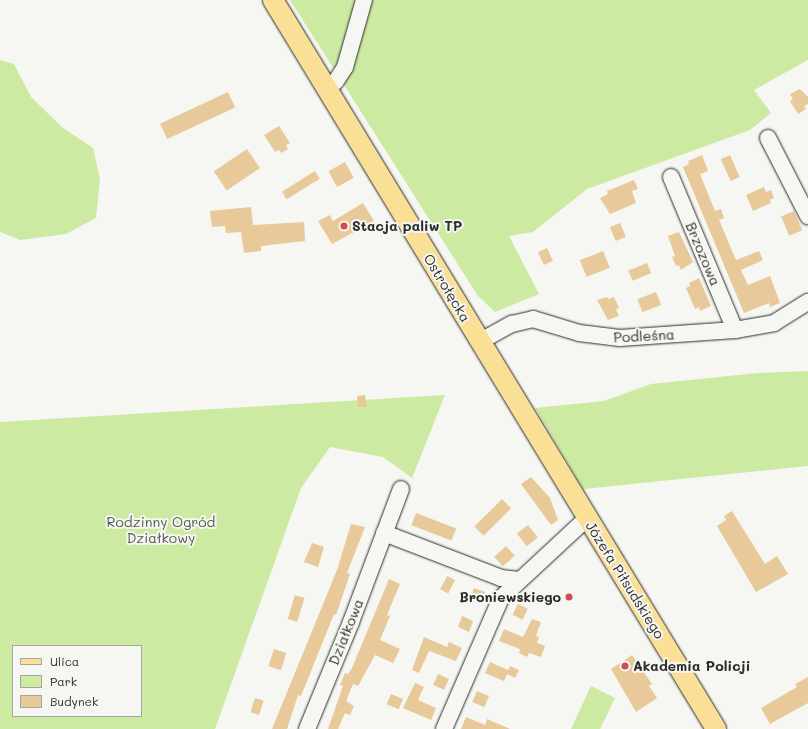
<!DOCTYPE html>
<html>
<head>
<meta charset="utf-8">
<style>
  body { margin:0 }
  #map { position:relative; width:808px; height:729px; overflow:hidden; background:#f6f6f2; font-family:Mali,sans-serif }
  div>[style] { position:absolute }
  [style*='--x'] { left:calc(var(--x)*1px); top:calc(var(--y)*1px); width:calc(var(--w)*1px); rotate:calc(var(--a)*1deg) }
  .green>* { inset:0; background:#cceaa2 }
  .building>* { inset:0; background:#e7c99a; transform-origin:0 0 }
  .roads { filter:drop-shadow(0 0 1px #2b2b2b) drop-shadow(0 0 1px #2b2b2b) }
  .minor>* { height:16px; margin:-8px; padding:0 8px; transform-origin:8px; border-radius:8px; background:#f6f6f2 }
  .major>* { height:20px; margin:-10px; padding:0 10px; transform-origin:10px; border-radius:10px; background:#fadf96 }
  .dots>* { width:11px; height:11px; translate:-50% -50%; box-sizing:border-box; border:2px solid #f6f6f2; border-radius:50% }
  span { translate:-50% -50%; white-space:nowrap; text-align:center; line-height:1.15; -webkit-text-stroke:4px #f6f6f2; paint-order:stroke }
  .poi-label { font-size:14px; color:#2b2b2b; font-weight:700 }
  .left { translate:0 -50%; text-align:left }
  .right { translate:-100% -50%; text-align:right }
  .street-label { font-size:14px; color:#2b2b2b }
  .park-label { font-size:14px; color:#535b49 }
  .legend { position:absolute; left:12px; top:645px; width:130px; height:72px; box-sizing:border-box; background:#f6f6f2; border:1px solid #a5a5a2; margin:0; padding:5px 7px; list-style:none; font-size:12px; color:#2b2b2b }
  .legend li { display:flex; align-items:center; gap:8px; height:20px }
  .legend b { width:20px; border:1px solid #a5a5a2 }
</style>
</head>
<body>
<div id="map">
  <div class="green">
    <i style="clip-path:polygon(290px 0,808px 0,808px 60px,754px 90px,771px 113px,750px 130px,587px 189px,533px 232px,509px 236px,539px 294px,495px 312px,478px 296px)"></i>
    <i style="clip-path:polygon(0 60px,14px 64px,31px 97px,63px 128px,93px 148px,100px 179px,96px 218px,66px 234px,20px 240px,0 232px)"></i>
    <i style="clip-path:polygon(808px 371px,808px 466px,583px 489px,535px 408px,604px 401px,651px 384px,758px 373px)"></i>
    <i style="clip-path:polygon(evenodd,445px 395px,412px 478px,383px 457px,330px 447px,301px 488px,215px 729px,0 729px,0 422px,445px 395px,13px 646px,141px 646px,141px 716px,13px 716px,13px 646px)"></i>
    <i style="clip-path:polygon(591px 686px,615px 698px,600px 729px,571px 729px)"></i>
  </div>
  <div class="building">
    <i style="clip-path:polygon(800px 89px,808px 97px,808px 104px,804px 106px,806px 109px,798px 114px,790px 101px,793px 99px,790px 94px)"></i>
    <i style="left:228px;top:92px;width:17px;height:75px;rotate:65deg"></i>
    <i style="clip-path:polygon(279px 126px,290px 143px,286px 145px,288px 149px,281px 153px,279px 150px,275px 152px,264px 135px)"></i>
    <i style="left:247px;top:149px;width:23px;height:40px;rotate:56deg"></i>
    <i style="clip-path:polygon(702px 155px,708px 171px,700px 174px,715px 211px,721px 209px,724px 218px,719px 220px,736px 260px,759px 251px,763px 260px,741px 270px,748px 285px,770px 276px,780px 303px,770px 307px,769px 303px,744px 313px,683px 167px,689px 164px,688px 161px)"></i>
    <i style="left:730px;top:155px;width:24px;height:10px;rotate:66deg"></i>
    <i style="left:345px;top:162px;width:18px;height:19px;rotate:61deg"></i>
    <i style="left:315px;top:171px;width:9px;height:39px;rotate:58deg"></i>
    <i style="clip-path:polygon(634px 180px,638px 189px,632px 191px,636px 203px,610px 214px,600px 198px,608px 194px,607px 191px)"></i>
    <i style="clip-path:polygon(764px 187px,766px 192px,771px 190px,774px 198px,770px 200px,771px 203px,753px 211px,746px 195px)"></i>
    <i style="clip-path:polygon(363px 203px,374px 221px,332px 244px,318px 221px,330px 215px,333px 221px)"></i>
    <i style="clip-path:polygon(251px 207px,253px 225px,304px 222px,305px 241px,261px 246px,261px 251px,244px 253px,241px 232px,226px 233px,225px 226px,212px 227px,210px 211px)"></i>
    <i style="left:794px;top:211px;width:21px;height:14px;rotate:67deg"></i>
    <i style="left:620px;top:223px;width:15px;height:11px;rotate:67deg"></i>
    <i style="clip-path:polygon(679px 232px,693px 262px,681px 270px,679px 265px,676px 266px,672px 257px,675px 256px,668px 236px)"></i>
    <i style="left:547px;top:248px;width:14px;height:10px;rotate:65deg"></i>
    <i style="left:603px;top:251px;width:18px;height:25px;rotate:68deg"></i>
    <i style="left:647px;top:263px;width:11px;height:20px;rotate:68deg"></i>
    <i style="clip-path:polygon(699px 278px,711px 306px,700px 311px,699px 307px,695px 309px,686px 288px,690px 286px,689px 283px)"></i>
    <i style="left:656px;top:292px;width:14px;height:20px;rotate:69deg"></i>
    <i style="clip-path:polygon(607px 297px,608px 299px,614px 297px,619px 308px,616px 309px,619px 316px,608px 320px,597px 300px)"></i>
    <i style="clip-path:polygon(365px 395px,367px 407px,358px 407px,357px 396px)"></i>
    <i style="clip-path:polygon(531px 477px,550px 498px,558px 520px,551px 525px,521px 484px)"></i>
    <i style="left:502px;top:499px;width:13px;height:39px;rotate:45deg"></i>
    <i style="clip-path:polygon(732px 511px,765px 564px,777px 556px,788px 574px,756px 592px,717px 526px,726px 520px,724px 516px)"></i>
    <i style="left:416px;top:513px;width:43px;height:13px;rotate:21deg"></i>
    <i style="clip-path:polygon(351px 524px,365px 527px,347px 573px,350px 574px,336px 615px,334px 614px,301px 696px,298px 695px,287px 729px,272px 729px,337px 570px)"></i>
    <i style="left:528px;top:525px;width:16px;height:14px;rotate:52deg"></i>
    <i style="clip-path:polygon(312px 543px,324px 547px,318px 567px,304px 562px)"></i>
    <i style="left:506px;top:546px;width:13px;height:16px;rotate:48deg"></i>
    <i style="left:447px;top:576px;width:9px;height:15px;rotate:27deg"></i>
    <i style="clip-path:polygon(389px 579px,400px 584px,387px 615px,390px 616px,380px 640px,400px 649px,393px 663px,375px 655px,358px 686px,353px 684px,346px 701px,354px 706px,350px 715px,345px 713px,338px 729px,328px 729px,343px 686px,340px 685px,345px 673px,348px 674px,352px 668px)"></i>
    <i style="left:474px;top:588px;width:12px;height:12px;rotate:20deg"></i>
    <i style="left:295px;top:595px;width:10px;height:25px;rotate:17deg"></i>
    <i style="left:518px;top:604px;width:11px;height:12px;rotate:27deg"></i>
    <i style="clip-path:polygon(462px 616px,473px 621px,469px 632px,458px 627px)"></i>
    <i style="clip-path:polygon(532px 619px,541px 622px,536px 636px,539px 637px,537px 643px,545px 646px,541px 657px,529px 653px,527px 657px,519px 653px,520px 649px,499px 641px,504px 629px,523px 637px)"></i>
    <i style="clip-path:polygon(424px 637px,447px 647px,449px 642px,462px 648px,456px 661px,429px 651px,419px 673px,412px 670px)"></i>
    <i style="left:274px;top:649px;width:13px;height:18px;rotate:18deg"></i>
    <i style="clip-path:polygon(632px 655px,652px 684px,649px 686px,657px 698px,636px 712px,611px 669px)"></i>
    <i style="clip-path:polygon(490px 662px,508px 670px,510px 666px,519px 670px,515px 678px,507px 674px,504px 681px,485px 673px)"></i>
    <i style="left:438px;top:674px;width:12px;height:12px;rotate:24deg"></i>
    <i style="clip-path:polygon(808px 677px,808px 703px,770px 724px,761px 708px,797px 687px,795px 684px)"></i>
    <i style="clip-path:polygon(415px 683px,424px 687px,418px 700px,436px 708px,431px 720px,403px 708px)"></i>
    <i style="left:477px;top:691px;width:13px;height:12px;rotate:23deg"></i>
    <i style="left:391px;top:694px;width:13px;height:11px;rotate:23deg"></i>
    <i style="left:255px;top:698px;width:9px;height:15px;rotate:18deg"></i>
    <i style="clip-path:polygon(466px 717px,485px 725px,487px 719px,510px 729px,461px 729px)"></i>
  </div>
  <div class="roads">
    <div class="minor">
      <i style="--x:326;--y:90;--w:13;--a:-42"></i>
      <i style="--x:336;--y:81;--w:17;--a:-57"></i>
      <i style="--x:345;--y:67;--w:70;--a:-74.2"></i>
      <i style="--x:768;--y:138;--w:88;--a:62.9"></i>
      <i style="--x:671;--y:177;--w:166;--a:67.3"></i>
      <i style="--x:479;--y:342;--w:38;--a:-29"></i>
      <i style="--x:512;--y:324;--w:22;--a:-13"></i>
      <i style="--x:533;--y:319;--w:48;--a:16.9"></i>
      <i style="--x:579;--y:333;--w:41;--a:7"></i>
      <i style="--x:620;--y:338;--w:115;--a:-4"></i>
      <i style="--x:735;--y:330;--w:40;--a:-10"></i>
      <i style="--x:774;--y:323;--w:40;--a:-32"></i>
      <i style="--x:384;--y:533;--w:125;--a:21"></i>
      <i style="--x:501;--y:578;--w:18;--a:6"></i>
      <i style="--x:307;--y:729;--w:116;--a:-67.6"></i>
      <i style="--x:351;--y:622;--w:142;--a:-69.4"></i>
      <i style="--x:444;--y:729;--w:143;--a:-66.5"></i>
      <i style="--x:501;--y:598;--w:117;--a:-42.9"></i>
    </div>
    <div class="major">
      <i style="--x:273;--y:0;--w:853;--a:58.71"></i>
    </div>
  </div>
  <div class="dots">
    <i style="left:344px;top:226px;background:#d1495b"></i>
    <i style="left:569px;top:597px;background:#d1495b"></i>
    <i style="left:625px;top:666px;background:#d1495b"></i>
  </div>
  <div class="poi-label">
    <span class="left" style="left:352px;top:226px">Stacja paliw TP</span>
    <span class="right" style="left:561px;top:597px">Broniewskiego</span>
    <span class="left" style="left:633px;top:666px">Akademia Policji</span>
  </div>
  <div class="street-label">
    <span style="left:703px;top:254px;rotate:67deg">Brzozowa</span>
    <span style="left:447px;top:288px;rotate:59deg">Ostrołęcka</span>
    <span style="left:644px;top:336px;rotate:-3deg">Podleśna</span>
    <span style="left:625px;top:580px;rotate:58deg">Józefa Piłsudskiego</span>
    <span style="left:346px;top:632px;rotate:-68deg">Działkowa</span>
  </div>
  <div class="park-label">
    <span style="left:161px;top:530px">Rodzinny Ogród<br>Działkowy</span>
  </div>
  <ul class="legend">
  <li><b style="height:5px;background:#fadf96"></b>Ulica</li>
  <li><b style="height:11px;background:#cceaa2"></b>Park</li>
  <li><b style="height:11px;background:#e7c99a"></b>Budynek</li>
  </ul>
</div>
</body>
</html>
